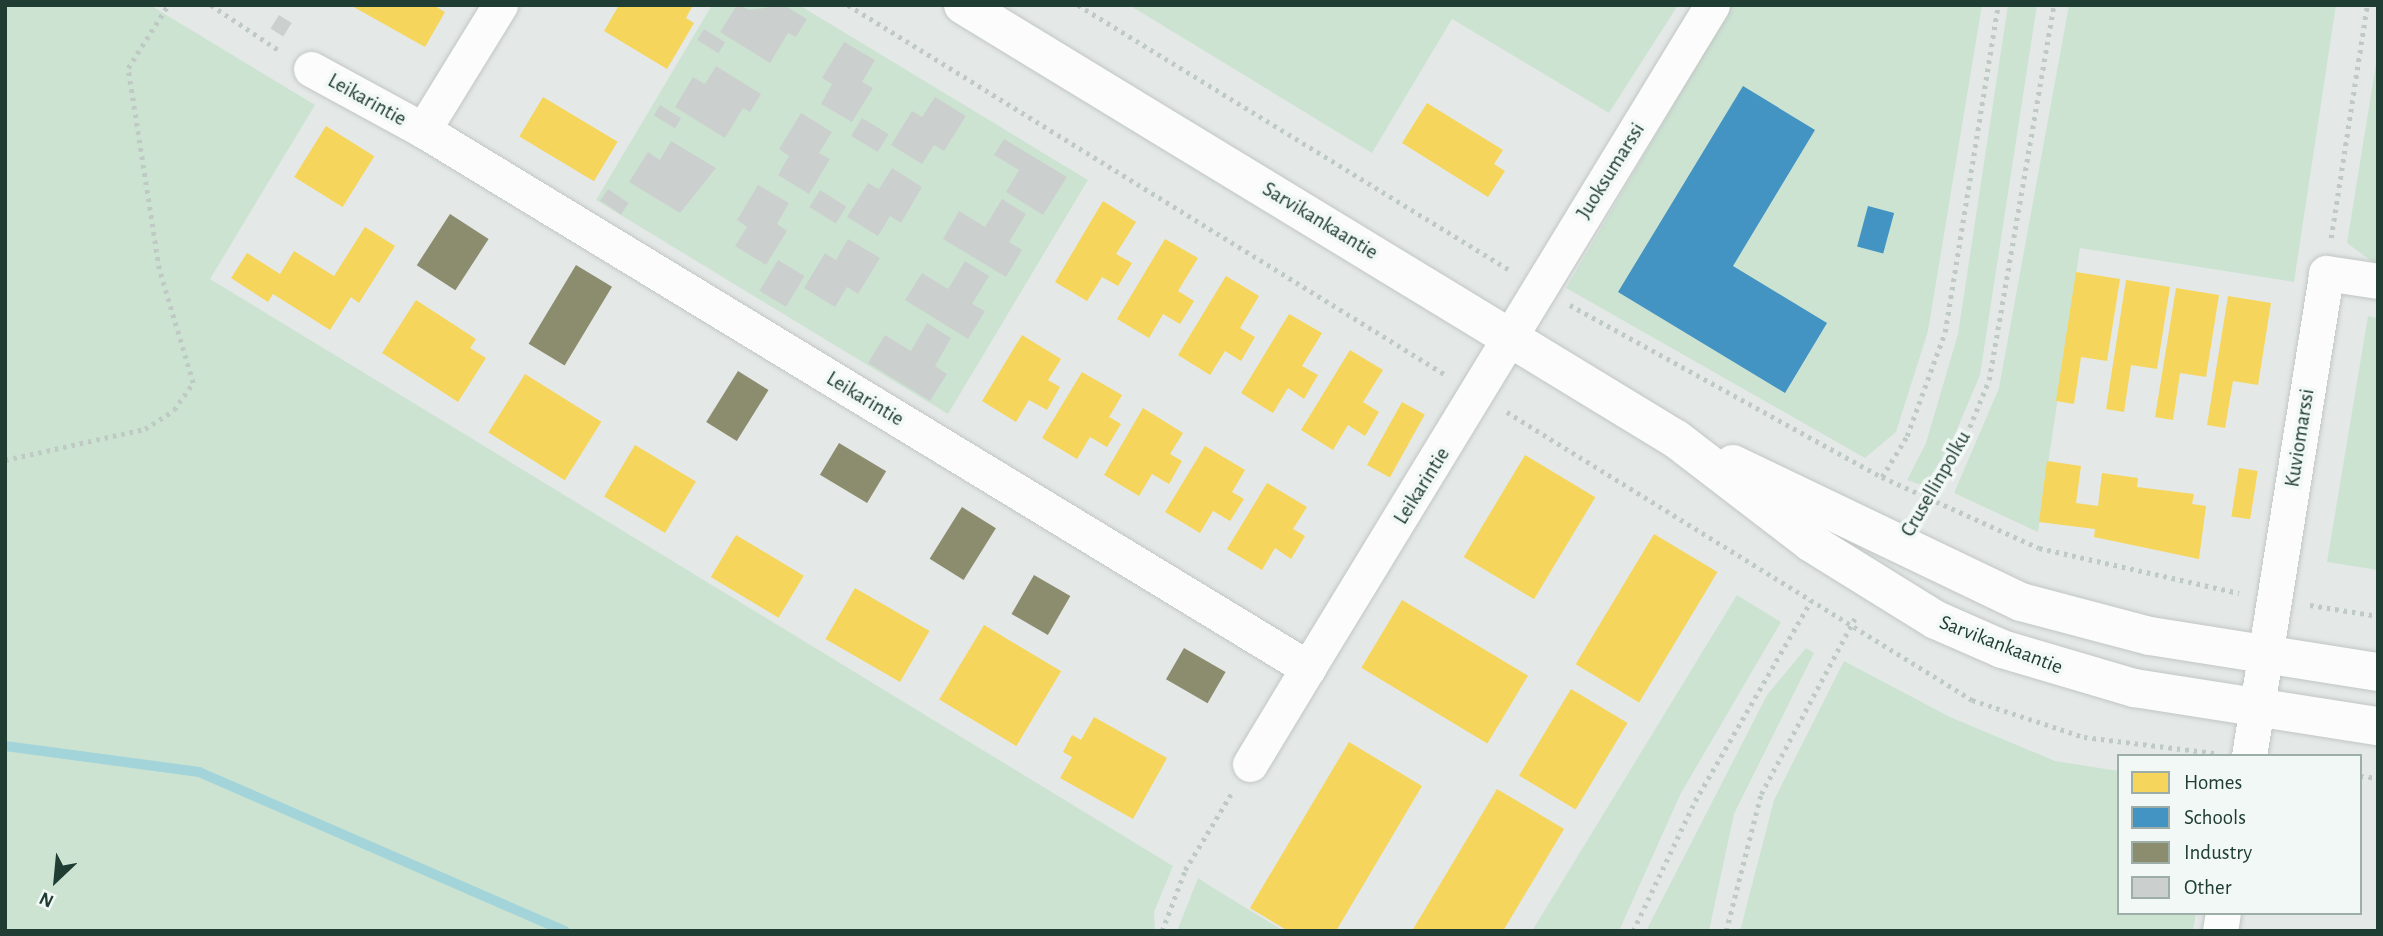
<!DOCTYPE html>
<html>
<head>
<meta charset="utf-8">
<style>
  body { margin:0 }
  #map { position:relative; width:2383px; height:936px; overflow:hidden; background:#e4e9e7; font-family:"Alegreya Sans",sans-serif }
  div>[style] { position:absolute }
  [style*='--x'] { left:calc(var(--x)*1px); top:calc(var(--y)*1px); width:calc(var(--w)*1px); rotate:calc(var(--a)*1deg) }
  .green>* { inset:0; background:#cce3d2 }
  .homes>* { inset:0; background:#f6d55c; transform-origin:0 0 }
  .schools>* { inset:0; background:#4393c3; transform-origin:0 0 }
  .industry>* { inset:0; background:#8c8c6e; transform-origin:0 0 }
  .stream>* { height:10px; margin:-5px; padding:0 5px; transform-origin:5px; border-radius:5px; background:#a2d4da }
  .building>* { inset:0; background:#cbd0ce; transform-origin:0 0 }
  .path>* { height:4.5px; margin-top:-2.25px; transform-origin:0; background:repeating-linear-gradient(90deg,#c0cac5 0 3.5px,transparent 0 8.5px) }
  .roads { filter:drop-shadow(0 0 2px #c1c6c4) drop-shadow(0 0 2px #c1c6c4) }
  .street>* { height:35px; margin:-17.5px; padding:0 17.5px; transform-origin:17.5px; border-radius:17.5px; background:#fbfcfb }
  .secondary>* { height:38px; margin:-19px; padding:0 19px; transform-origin:19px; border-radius:19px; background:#fbfcfb }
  span { translate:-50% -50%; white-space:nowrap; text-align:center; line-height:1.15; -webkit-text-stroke:7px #f1f8f5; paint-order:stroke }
  .street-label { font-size:21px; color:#203d34 }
  .frame { position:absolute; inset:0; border:7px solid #203d34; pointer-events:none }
  .legend { position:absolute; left:2117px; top:754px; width:245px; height:161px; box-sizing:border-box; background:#f1f8f5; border:2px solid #9dada8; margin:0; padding:9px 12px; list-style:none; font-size:21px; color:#203d34 }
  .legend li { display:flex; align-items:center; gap:14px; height:35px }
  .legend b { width:35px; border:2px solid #9dada8 }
  .north { position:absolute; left:21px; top:845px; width:70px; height:70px; -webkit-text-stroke:5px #f1f8f5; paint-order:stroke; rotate:206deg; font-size:19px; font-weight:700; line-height:28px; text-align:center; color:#203d34 }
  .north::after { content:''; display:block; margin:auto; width:24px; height:32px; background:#203d34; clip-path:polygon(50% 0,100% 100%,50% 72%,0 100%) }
</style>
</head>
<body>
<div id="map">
  <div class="green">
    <i style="clip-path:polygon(5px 5px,150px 5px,315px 105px,210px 279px,1173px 866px,1154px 912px,1155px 931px,5px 931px)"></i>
    <i style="clip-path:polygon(712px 5px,799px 5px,1088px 180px,948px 414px,596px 200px)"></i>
    <i style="clip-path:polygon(1129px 5px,1678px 5px,1609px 113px,1452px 19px,1372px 153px)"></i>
    <i style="clip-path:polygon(1732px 5px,1982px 5px,1928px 331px,1896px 432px,1865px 458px,1566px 288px)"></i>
    <i style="clip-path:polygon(2008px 5px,2037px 5px,1980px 375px,1950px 446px,1924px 486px,1907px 480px,1926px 443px,1958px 334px)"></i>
    <i style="clip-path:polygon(2069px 5px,2336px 5px,2294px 282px,2080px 248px,2038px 532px,1954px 493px,1999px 388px)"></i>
    <i style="clip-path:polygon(2378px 51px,2378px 266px,2347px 243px)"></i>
    <i style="clip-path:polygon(2368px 316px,2378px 318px,2378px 570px,2327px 562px)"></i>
    <i style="clip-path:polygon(1737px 595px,1781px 622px,1681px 793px,1619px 931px,1532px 931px)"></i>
    <i style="clip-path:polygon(1806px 648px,1814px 653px,1734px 814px,1709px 931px,1646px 931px,1767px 695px)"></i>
    <i style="clip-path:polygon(1844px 661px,1950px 717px,2055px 761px,2119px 771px,2119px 913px,2196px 913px,2193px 931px,1740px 931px,1774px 800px)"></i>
    <i style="clip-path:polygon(1198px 878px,1215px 889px,1284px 931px,1177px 931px)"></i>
  </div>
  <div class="homes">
    <i style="clip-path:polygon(350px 5px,433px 5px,445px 12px,425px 47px)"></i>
    <i style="clip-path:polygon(619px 5px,693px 5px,686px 18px,694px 23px,667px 69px,604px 31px)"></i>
    <i style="left:543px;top:97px;width:87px;height:46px;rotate:31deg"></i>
    <i style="clip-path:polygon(1427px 103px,1503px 150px,1494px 164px,1505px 171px,1488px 197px,1402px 143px)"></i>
    <i style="left:326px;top:126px;width:57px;height:60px;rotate:32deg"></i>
    <i style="clip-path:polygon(1103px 201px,1136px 222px,1116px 254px,1132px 263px,1118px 286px,1102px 277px,1087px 301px,1055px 282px)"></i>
    <i style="clip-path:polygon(365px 227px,395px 246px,359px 303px,351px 297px,330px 330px,273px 294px,268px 302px,231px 278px,247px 253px,280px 274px,294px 251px,334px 276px)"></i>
    <i style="clip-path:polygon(1165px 239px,1198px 258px,1178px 291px,1194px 301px,1180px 324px,1163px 314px,1149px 338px,1117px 319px)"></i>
    <i style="clip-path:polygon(2076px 272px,2120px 279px,2107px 361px,2081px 357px,2074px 404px,2056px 401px)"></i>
    <i style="clip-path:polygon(1226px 276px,1259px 296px,1240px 328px,1255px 337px,1241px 361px,1225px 351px,1210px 375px,1178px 355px)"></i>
    <i style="clip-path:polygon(2126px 280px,2170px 287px,2157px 369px,2131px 365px,2124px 412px,2106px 409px)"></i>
    <i style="clip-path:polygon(2176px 288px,2219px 295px,2206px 377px,2180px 373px,2173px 420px,2155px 417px)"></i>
    <i style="clip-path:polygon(2228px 296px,2271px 303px,2258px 385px,2233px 381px,2225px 428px,2207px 425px)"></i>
    <i style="clip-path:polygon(416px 300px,476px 339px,470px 348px,486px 358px,458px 402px,382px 353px)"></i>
    <i style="clip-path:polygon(1289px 314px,1322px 333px,1302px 366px,1318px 375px,1304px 399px,1288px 388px,1273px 413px,1241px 393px)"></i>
    <i style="clip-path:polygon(1022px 335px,1061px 359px,1048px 380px,1060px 387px,1047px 410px,1029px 400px,1016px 422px,982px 401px)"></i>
    <i style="clip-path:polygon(1350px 350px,1383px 370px,1363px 402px,1379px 412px,1365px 436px,1348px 425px,1333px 450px,1301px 430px)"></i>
    <i style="clip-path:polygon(1082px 372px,1122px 395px,1109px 417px,1121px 424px,1107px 447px,1090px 437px,1077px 459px,1042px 438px)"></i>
    <i style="left:525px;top:374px;width:90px;height:69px;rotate:32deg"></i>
    <i style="left:1402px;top:402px;width:26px;height:72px;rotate:29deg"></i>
    <i style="clip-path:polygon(1143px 408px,1183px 433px,1170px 454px,1182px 461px,1169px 484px,1152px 474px,1139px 496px,1104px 475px)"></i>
    <i style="left:635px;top:445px;width:71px;height:60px;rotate:31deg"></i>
    <i style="clip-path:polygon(1205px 446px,1245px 470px,1232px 492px,1244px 499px,1230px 521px,1213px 511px,1200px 533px,1165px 512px)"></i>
    <i style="left:1525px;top:455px;width:82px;height:119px;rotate:31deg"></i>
    <i style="clip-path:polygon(2047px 461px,2081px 466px,2076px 503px,2098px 506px,2102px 473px,2138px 478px,2137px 487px,2194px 494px,2192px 504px,2206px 506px,2199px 559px,2094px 537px,2095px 529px,2039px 522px)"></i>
    <i style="left:2239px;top:468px;width:19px;height:49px;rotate:9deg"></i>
    <i style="clip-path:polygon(1267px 483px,1307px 507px,1293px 529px,1305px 536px,1291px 559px,1275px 548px,1262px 570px,1227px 549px)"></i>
    <i style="left:1654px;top:534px;width:74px;height:152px;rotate:31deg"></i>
    <i style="left:736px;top:535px;width:79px;height:49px;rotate:31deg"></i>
    <i style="left:855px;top:588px;width:86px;height:59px;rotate:30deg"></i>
    <i style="left:1402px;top:600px;width:147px;height:79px;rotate:31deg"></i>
    <i style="left:984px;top:625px;width:90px;height:87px;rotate:31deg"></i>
    <i style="left:1571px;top:689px;width:66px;height:101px;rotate:31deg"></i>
    <i style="clip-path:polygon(1094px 717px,1167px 758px,1133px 819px,1060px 778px,1072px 757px,1063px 752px,1072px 735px,1081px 740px)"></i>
    <i style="clip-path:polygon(1349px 742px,1422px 786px,1336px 931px,1288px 931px,1250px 908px)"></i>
    <i style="clip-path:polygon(1497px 789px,1564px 829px,1503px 931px,1412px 931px)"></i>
  </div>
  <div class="schools">
    <i style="clip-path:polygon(1743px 86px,1815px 130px,1733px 266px,1827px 323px,1785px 393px,1618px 292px)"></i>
    <i style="left:1868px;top:206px;width:27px;height:42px;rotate:15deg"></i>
  </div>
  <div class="industry">
    <i style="left:450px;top:214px;width:46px;height:61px;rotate:33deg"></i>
    <i style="left:576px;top:265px;width:42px;height:92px;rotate:31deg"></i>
    <i style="left:738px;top:371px;width:36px;height:60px;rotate:32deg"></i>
    <i style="left:839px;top:443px;width:55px;height:37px;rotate:31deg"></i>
    <i style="left:962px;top:507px;width:40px;height:61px;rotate:32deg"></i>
    <i style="left:1034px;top:575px;width:42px;height:45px;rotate:30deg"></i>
    <i style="left:1184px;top:648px;width:48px;height:36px;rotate:30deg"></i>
  </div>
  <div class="stream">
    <i style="--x:5;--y:746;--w:196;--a:7.6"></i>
    <i style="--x:199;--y:772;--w:399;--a:23.5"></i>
  </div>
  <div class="building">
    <i style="clip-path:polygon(737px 5px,750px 10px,784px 5px,807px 19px,796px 37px,788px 33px,770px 63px,720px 32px)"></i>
    <i style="left:279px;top:15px;width:15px;height:16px;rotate:32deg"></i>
    <i style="left:704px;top:29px;width:25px;height:13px;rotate:32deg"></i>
    <i style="clip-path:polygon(844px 42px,875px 60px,862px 82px,873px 88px,852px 122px,821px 104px,832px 84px,822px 78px)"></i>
    <i style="clip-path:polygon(716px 66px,761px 94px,750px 112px,743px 108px,725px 138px,675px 107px,693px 77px,705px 84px)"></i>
    <i style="clip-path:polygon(935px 97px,966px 116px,944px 151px,934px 145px,922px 164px,891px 145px,912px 111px,922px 117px)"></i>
    <i style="left:660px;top:105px;width:25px;height:12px;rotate:32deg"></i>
    <i style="clip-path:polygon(801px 113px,832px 132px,819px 153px,830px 159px,809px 194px,778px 175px,789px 156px,779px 149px)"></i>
    <i style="left:862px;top:118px;width:31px;height:21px;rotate:31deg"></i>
    <i style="clip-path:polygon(1004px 139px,1067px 177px,1043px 215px,1006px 192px,1019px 170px,994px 155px)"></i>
    <i style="clip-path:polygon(671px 141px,716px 168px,680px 213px,629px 182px,648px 152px,660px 160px)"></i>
    <i style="clip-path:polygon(892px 168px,922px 187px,901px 223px,890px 216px,878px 236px,847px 217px,868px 183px,879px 189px)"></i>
    <i style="clip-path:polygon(758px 185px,789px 203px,777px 224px,787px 231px,766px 265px,735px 246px,747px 227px,737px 220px)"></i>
    <i style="left:608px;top:189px;width:25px;height:14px;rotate:34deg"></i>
    <i style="left:820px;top:190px;width:31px;height:20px;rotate:32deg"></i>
    <i style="clip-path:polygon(1002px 199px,1026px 214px,1009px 242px,1022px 250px,1006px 277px,943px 239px,959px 211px,985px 227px)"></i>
    <i style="clip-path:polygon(848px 239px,880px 258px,858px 294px,847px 287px,835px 307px,804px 288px,825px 253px,836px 260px)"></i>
    <i style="left:778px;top:260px;width:31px;height:36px;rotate:31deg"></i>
    <i style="clip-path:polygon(965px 261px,989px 276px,972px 304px,985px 311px,968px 339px,905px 300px,922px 273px,948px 289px)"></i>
    <i style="clip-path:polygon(927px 323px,951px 338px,935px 366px,947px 374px,930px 401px,868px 363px,885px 335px,911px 351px)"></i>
  </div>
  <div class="path">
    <i style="--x:211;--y:5;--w:83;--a:33.7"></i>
    <i style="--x:848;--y:5;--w:703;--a:31.75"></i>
    <i style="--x:1078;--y:5;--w:505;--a:31.55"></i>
    <i style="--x:2331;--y:238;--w:236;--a:-81.2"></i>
    <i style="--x:1570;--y:305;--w:356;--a:28.9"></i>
    <i style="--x:1882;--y:477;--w:172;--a:24.3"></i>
    <i style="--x:2039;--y:548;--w:205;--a:12.7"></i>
    <i style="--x:1507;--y:412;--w:547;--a:31.77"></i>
    <i style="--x:1972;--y:700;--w:118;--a:18.3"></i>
    <i style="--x:2084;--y:737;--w:131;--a:7"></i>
    <i style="--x:5;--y:460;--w:143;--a:-12.5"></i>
    <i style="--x:145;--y:429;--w:35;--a:-33"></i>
    <i style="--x:174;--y:410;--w:33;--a:-55"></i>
    <i style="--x:193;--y:383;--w:119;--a:-106.6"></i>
    <i style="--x:159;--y:269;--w:203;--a:-98.8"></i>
    <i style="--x:128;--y:68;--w:75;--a:-57.6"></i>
    <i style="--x:1882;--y:477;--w:48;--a:-58.6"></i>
    <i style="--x:1907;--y:436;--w:111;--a:-69.9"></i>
    <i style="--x:1945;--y:332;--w:331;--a:-80.8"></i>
    <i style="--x:1921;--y:514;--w:82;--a:-59.4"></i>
    <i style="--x:1963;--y:443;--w:68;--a:-67.6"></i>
    <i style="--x:1989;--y:380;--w:381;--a:-80.2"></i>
    <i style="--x:2310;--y:605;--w:69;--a:9.2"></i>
    <i style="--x:2360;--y:776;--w:18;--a:6"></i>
    <i style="--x:1162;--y:931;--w:65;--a:-69.3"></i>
    <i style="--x:1185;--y:870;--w:89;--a:-58.8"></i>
    <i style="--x:1633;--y:931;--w:144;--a:-64.5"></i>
    <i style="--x:1695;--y:801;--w:231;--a:-59.9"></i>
    <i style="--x:1726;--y:931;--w:141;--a:-75.7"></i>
    <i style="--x:1761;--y:794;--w:202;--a:-61.9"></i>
  </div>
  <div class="roads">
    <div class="street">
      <i style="--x:500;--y:5;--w:147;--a:121.6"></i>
      <i style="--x:423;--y:130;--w:1036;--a:31.3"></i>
      <i style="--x:1308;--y:668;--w:776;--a:-58.64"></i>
      <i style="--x:311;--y:69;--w:128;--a:28.6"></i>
      <i style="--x:2249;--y:756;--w:489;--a:-80.9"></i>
      <i style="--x:2326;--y:273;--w:53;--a:8.7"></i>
      <i style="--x:1250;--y:764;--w:112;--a:-58.9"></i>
      <i style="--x:2220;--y:931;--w:18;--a:-81"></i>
    </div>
    <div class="secondary">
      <i style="--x:963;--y:5;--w:835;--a:31.33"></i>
      <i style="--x:1676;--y:439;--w:169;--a:37.5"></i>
      <i style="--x:1810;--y:542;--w:148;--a:31.8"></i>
      <i style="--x:1936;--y:620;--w:72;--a:23.7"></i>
      <i style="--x:2002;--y:649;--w:138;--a:16.5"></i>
      <i style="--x:2134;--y:688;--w:247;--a:8.9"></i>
      <i style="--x:1733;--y:464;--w:319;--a:25.6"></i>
      <i style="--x:2021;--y:602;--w:133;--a:14.8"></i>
      <i style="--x:2150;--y:636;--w:231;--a:9"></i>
    </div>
  </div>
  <div class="street-label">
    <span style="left:367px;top:100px;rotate:29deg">Leikarintie</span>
    <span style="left:1611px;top:171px;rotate:-58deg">Juoksumarssi</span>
    <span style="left:1320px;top:221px;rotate:31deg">Sarvikankaantie</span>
    <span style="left:865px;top:399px;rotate:31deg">Leikarintie</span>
    <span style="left:2300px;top:438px;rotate:-81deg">Kuviomarssi</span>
    <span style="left:1936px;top:484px;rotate:-60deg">Crusellinpolku</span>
    <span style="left:1422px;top:486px;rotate:-58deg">Leikarintie</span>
    <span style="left:2001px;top:645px;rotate:21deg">Sarvikankaantie</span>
  </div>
  <div class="frame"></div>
  <ul class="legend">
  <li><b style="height:19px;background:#f6d55c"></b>Homes</li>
  <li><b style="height:19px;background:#4393c3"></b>Schools</li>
  <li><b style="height:19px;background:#8c8c6e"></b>Industry</li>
  <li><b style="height:19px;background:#cbd0ce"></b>Other</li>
  </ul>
  <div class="north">N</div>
</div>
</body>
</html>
